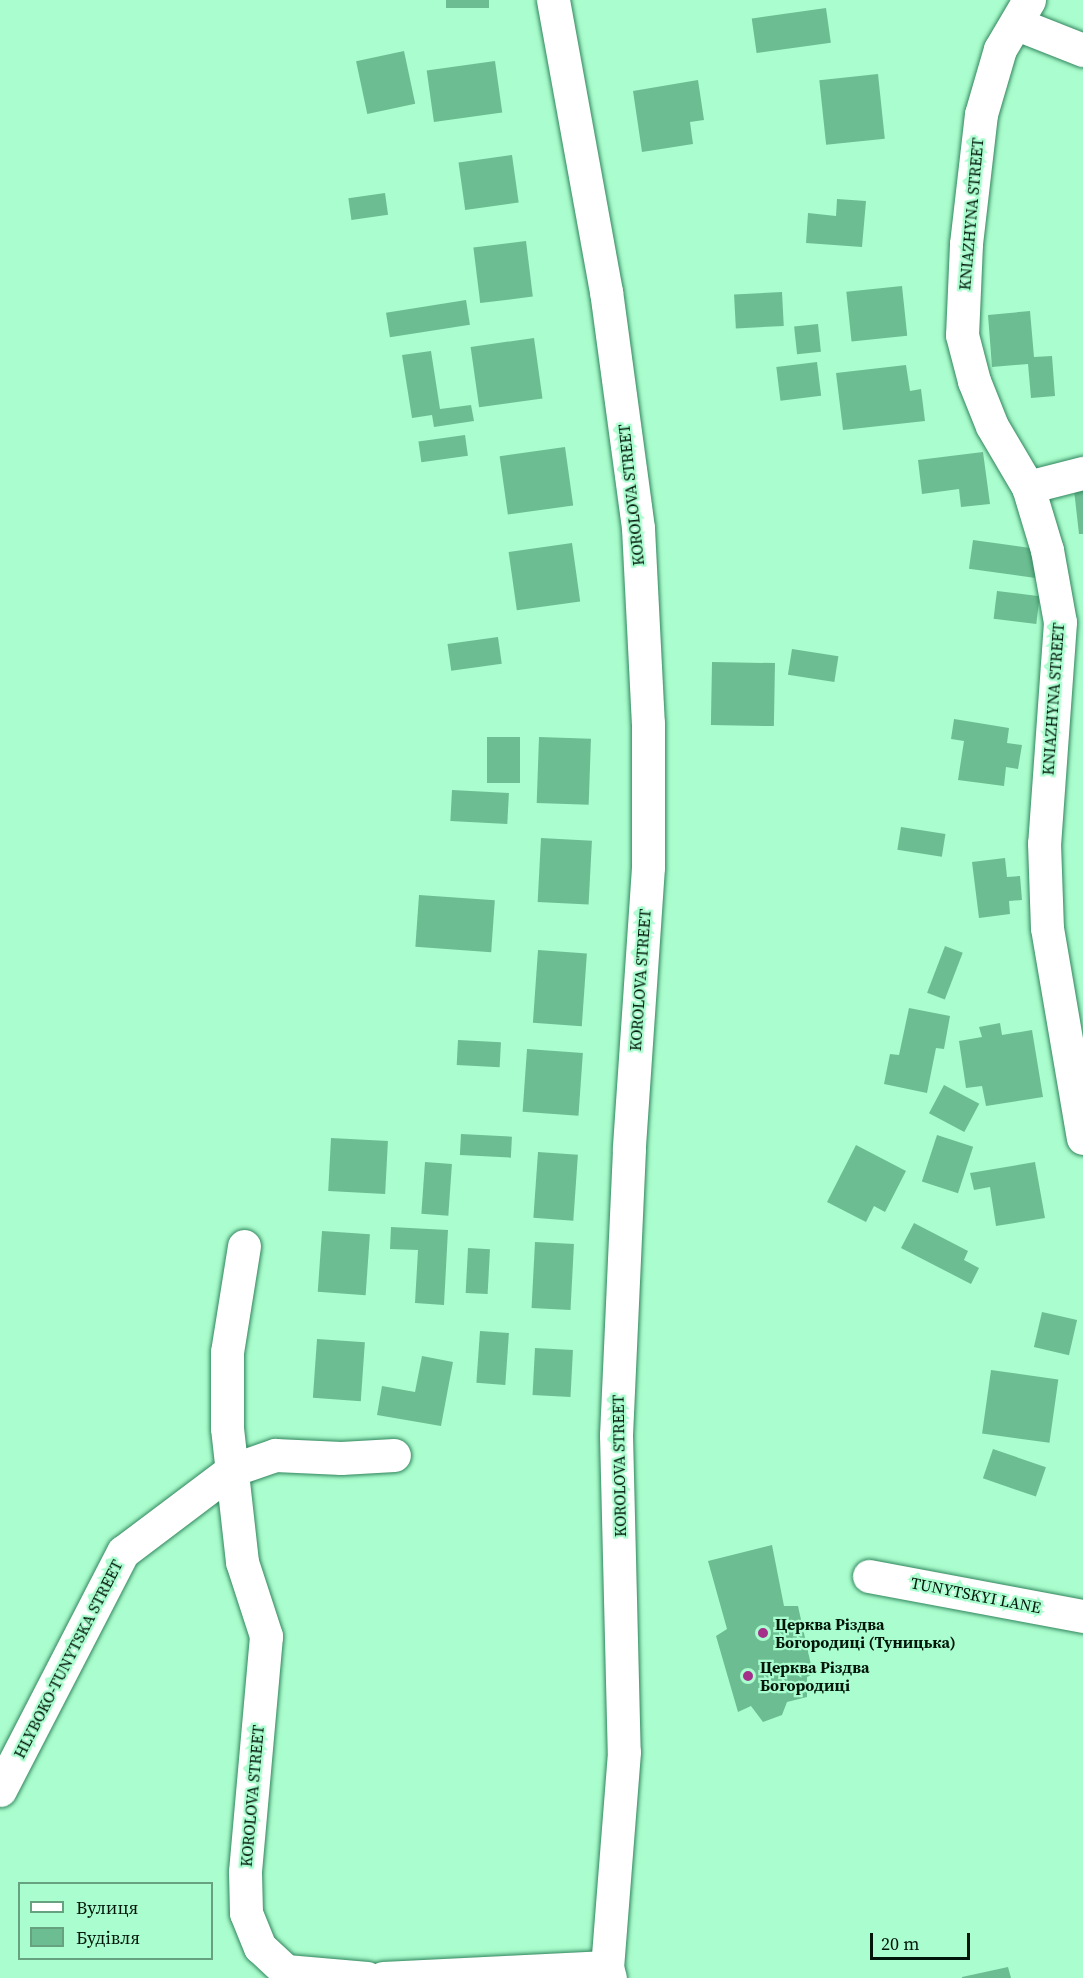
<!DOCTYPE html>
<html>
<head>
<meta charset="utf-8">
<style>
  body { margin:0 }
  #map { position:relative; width:1083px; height:1978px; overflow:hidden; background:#aafdce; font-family:"Source Serif 4",serif }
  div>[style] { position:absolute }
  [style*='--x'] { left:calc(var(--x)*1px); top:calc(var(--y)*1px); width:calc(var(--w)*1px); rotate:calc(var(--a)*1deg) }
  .building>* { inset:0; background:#6cbe92; transform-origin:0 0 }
  .roads { filter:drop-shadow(0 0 2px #31855c) drop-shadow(0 0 2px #31855c) }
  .minor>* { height:33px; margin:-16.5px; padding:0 16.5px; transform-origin:16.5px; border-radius:16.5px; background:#fff }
  .dots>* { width:16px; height:16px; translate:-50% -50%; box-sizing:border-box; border:3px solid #aafdce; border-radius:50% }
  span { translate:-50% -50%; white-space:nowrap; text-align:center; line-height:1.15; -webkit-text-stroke:4.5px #aafdce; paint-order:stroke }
  .street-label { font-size:16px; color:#00160a }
  .poi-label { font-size:16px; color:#00160a; font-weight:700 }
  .left { translate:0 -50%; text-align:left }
  .legend { position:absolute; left:18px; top:1882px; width:195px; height:78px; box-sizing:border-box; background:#aafdce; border:2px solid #66a180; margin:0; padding:8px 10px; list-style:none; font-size:18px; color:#00160a }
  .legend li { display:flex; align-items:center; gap:12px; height:30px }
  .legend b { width:30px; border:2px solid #66a180 }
  .scale { position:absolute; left:870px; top:1933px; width:100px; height:27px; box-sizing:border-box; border:3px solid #00160a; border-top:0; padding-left:8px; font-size:18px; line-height:21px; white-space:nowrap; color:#00160a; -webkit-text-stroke:4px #aafdce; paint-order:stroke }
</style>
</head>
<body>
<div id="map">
  <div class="building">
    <i style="left:446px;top:0;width:43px;height:8px"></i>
    <i style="left:826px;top:8px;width:35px;height:75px;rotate:82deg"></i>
    <i style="left:404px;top:51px;width:54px;height:49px;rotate:78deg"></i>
    <i style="left:495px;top:61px;width:52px;height:69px;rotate:82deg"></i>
    <i style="left:878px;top:74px;width:65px;height:59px;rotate:84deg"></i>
    <i style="clip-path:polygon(698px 80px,704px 120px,690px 122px,693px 144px,642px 152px,633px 91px)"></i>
    <i style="left:512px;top:155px;width:48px;height:54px;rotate:82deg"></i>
    <i style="left:385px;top:193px;width:22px;height:37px;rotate:82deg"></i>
    <i style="clip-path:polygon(837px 199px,866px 201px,862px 247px,806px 243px,808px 213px,836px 216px)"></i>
    <i style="left:526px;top:241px;width:56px;height:53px;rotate:83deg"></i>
    <i style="left:902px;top:286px;width:50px;height:56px;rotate:84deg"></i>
    <i style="left:782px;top:292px;width:34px;height:48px;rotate:87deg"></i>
    <i style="left:466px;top:300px;width:25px;height:81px;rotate:81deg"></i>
    <i style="clip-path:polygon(1030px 311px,1034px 357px,1052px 356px,1055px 396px,1031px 398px,1028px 364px,992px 367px,988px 315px)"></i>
    <i style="left:818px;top:324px;width:28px;height:24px;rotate:84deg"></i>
    <i style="left:534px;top:338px;width:61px;height:64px;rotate:82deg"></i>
    <i style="clip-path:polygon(431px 351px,440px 409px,471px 405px,474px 421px,434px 427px,432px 415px,412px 418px,402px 355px)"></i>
    <i style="left:817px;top:362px;width:34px;height:41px;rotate:83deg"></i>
    <i style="clip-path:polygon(906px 365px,910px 391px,921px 389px,925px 421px,843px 430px,836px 373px)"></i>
    <i style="left:465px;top:435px;width:21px;height:47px;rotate:82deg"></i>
    <i style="left:565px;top:447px;width:59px;height:66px;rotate:82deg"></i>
    <i style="clip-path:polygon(983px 452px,990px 504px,961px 507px,959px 489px,922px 494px,918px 460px)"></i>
    <i style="clip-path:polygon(1083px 480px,1083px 534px,1079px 534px,1073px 481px)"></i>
    <i style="left:973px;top:540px;width:69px;height:29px;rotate:8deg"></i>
    <i style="left:572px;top:543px;width:59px;height:64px;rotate:82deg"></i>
    <i style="left:997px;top:591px;width:43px;height:28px;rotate:7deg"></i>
    <i style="left:498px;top:637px;width:27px;height:51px;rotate:82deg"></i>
    <i style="left:792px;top:649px;width:47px;height:26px;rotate:9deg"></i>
    <i style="left:712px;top:662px;width:63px;height:63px;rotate:1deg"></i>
    <i style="clip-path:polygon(954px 719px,1009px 728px,1007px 743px,1022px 745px,1018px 769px,1006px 767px,1004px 786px,958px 780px,964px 741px,951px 739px)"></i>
    <i style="left:487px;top:737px;width:33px;height:46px"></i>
    <i style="left:539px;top:737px;width:52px;height:66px;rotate:2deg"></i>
    <i style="left:452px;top:790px;width:57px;height:31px;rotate:3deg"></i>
    <i style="left:901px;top:827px;width:45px;height:23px;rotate:9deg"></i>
    <i style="left:541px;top:838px;width:51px;height:64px;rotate:3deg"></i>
    <i style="clip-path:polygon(1005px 858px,1007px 877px,1020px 876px,1022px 900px,1009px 901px,1010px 914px,979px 918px,972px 862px)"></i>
    <i style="left:419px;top:895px;width:76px;height:52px;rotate:4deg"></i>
    <i style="left:945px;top:946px;width:19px;height:50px;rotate:21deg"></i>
    <i style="left:538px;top:950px;width:49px;height:73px;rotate:4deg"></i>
    <i style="clip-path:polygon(909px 1008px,950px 1016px,944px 1049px,936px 1048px,927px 1093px,884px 1084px,890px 1054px,899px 1055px)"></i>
    <i style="clip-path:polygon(1000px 1023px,1002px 1035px,1032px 1030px,1043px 1097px,986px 1106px,982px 1086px,966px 1088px,959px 1041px,982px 1037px,979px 1027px)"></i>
    <i style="left:458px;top:1040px;width:43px;height:25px;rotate:3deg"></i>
    <i style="left:527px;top:1049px;width:56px;height:63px;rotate:4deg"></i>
    <i style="left:944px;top:1085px;width:40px;height:32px;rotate:28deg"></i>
    <i style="left:461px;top:1134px;width:51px;height:21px;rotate:3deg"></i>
    <i style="left:937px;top:1135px;width:38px;height:49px;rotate:18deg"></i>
    <i style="left:331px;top:1138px;width:57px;height:53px;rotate:3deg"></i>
    <i style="clip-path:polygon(856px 1145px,906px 1171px,885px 1212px,874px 1206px,866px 1222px,827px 1202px)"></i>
    <i style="left:538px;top:1152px;width:40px;height:66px;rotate:4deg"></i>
    <i style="left:425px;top:1162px;width:27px;height:52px;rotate:4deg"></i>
    <i style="clip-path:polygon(1035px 1162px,1045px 1218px,996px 1226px,990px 1187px,974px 1190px,970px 1173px)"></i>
    <i style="clip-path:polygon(914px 1223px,968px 1251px,964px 1260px,979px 1268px,971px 1284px,901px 1248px)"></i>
    <i style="clip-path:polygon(391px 1227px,448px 1230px,444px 1305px,415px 1303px,418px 1250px,390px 1249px)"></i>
    <i style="left:322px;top:1231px;width:48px;height:61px;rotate:4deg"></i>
    <i style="left:535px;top:1242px;width:39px;height:66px;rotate:3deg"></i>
    <i style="left:468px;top:1248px;width:22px;height:45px;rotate:3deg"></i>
    <i style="left:1042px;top:1312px;width:36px;height:36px;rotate:13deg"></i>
    <i style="left:480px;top:1331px;width:29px;height:52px;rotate:4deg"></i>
    <i style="left:317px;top:1339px;width:48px;height:59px;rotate:4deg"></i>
    <i style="left:535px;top:1348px;width:38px;height:47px;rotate:3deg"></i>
    <i style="clip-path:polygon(422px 1356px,453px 1362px,441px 1426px,377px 1415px,382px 1386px,415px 1392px)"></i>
    <i style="left:991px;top:1370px;width:68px;height:64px;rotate:8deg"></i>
    <i style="left:993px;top:1449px;width:56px;height:31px;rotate:19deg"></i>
    <i style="clip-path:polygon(772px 1545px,784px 1606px,798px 1606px,813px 1674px,807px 1677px,807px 1697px,787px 1702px,782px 1715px,763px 1722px,751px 1706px,738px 1712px,716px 1636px,727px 1629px,708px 1561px)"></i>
    <i style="clip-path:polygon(1008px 1967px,1011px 1978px,962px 1978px,962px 1977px)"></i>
  </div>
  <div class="roads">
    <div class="minor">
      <i style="--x:553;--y:0;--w:296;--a:79.7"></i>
      <i style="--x:606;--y:291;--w:239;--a:82.3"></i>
      <i style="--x:638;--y:528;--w:195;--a:87.1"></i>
      <i style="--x:648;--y:723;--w:144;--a:90"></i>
      <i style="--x:648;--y:867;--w:283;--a:93.9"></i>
      <i style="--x:629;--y:1149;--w:286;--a:92.6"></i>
      <i style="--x:616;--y:1435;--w:317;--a:88.6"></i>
      <i style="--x:624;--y:1752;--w:216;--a:94.5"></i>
      <i style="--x:607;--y:1967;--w:11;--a:75"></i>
      <i style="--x:1029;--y:0;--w:57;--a:120.6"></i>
      <i style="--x:1000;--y:49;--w:68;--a:106.3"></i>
      <i style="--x:981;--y:114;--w:131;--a:96.6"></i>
      <i style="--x:966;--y:244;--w:91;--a:92.5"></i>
      <i style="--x:962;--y:335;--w:48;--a:75.4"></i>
      <i style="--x:974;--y:381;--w:48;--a:68.2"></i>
      <i style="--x:992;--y:426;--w:71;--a:59.5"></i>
      <i style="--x:1028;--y:487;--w:66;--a:73.2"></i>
      <i style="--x:1047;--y:550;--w:73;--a:79.8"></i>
      <i style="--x:1060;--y:622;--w:222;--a:94.1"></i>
      <i style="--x:1044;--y:843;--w:85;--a:88"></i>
      <i style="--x:1047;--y:928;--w:213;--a:80.3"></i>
      <i style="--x:1017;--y:24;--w:71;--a:21.5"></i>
      <i style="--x:1028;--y:487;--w:57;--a:-14.3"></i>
      <i style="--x:244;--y:1246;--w:107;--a:99.1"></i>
      <i style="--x:227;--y:1352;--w:76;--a:90"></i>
      <i style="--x:227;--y:1428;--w:135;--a:83.6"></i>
      <i style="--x:242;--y:1562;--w:78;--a:72"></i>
      <i style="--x:266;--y:1636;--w:237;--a:95.1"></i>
      <i style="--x:245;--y:1872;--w:41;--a:88.6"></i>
      <i style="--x:246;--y:1913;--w:37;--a:68"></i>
      <i style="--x:260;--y:1947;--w:35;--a:43"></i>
      <i style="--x:286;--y:1971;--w:81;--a:4.9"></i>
      <i style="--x:869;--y:1576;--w:218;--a:10.6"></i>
      <i style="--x:0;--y:1790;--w:268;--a:-62.7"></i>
      <i style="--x:123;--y:1552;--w:136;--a:-37"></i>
      <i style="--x:232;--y:1470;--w:46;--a:-19.2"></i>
      <i style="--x:275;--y:1455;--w:66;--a:2.6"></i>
      <i style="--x:341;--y:1458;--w:53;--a:-3.2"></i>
      <i style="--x:383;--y:1978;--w:224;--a:-2.8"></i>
    </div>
  </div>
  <div class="dots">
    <i style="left:763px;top:1633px;background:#a43089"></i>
    <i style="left:748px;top:1676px;background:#a43089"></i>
  </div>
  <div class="street-label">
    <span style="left:971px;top:214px;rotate:-85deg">KNIAZHYNA STREET</span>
    <span style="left:631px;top:495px;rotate:-96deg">KOROLOVA STREET</span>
    <span style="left:1053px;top:699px;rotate:-86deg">KNIAZHYNA STREET</span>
    <span style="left:640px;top:980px;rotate:-86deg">KOROLOVA STREET</span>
    <span style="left:619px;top:1466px;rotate:-91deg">KOROLOVA STREET</span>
    <span style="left:976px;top:1595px;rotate:11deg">TUNYTSKYI LANE</span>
    <span style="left:68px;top:1659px;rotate:-63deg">HLYBOKO-TUNYTSKA STREET</span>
    <span style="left:252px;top:1796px;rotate:-85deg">KOROLOVA STREET</span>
  </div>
  <div class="poi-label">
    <span class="left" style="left:775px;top:1633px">Церква Різдва<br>Богородиці (Туницька)</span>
    <span class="left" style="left:760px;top:1676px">Церква Різдва<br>Богородиці</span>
  </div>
  <ul class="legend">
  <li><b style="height:8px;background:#fff"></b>Вулиця</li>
  <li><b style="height:16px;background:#6cbe92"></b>Будівля</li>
  </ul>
  <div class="scale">20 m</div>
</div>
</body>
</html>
